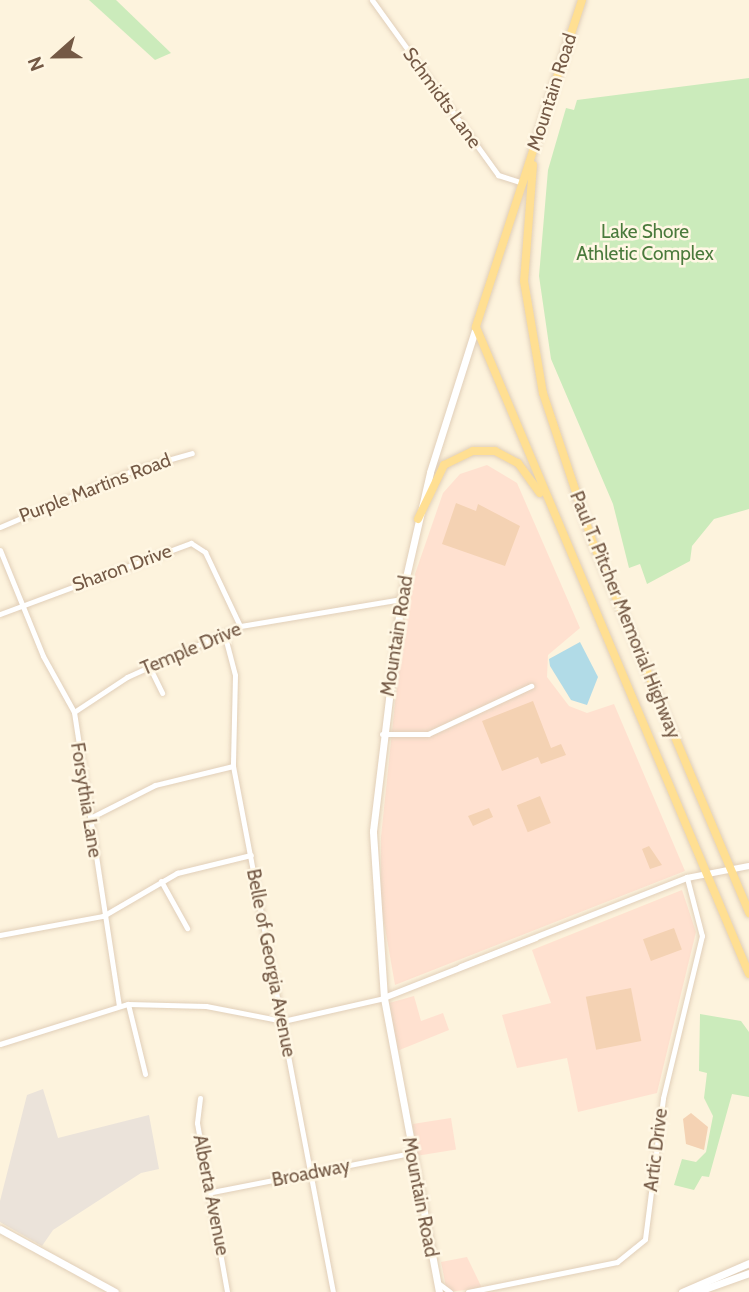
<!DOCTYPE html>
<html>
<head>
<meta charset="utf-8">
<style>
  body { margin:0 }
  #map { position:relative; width:749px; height:1292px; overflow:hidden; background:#fdf3dd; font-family:Cabin,sans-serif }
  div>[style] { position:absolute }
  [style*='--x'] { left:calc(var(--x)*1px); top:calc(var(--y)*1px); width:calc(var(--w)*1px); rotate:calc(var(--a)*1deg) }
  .commercial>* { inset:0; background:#ffe1d0; transform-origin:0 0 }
  .industrial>* { inset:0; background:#ebe3da }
  .green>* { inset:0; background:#cbebbb }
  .water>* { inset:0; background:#b1dbe7 }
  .building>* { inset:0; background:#f4d2b3; transform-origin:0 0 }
  .roads { filter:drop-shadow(0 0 2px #e1cfb9) drop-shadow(0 0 2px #e1cfb9) }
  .minor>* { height:5px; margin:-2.5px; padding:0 2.5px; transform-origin:2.5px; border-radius:2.5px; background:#fff }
  .tertiary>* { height:6px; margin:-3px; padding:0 3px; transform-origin:3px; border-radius:3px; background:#fff }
  .secondary>* { height:7px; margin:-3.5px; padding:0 3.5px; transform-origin:3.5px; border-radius:3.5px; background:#fff }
  .primary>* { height:8px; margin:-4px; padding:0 4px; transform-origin:4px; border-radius:4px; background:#ffdf92 }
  span { translate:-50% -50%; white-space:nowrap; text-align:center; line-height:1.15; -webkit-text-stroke:5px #fff7e4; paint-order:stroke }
  .street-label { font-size:19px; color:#745945 }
  .park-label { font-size:19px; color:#4a7a3c }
  .north { position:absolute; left:21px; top:21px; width:70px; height:70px; -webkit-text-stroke:5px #fff7e4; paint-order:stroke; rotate:249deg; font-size:19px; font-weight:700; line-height:28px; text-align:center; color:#745945 }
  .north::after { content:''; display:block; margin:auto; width:24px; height:32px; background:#745945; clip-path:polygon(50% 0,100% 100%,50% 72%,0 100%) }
</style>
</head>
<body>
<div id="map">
  <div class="commercial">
    <i style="clip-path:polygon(487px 465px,517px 483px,580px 628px,548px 655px,547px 677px,569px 706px,587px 713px,614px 704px,685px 871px,395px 985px,381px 905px,381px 837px,400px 655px,415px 574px,443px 493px,460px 474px)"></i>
    <i style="clip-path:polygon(682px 890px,696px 932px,657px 1093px,578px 1112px,567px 1058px,517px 1068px,502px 1015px,551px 1003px,532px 950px)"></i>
    <i style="clip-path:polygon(414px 996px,421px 1021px,443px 1013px,449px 1030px,397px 1051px,389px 1003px)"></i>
    <i style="left:451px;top:1118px;width:32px;height:39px;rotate:81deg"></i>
    <i style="clip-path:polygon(467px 1257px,482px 1288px,447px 1292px,441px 1262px)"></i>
  </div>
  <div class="industrial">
    <i style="clip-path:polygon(43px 1089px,58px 1138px,149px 1115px,159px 1169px,141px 1173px,53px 1230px,42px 1246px,0 1222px,0 1201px,27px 1095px)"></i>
  </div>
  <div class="green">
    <i style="clip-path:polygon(89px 0,116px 0,171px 53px,155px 60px)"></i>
    <i style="clip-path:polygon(749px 78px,749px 509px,714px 519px,692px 546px,690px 561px,647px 584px,640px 564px,629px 568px,613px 504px,551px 359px,539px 276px,548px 170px,566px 108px,574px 110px,577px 100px)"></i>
    <i style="clip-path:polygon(700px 1014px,741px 1021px,749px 1032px,749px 1097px,732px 1094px,709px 1177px,702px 1176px,694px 1190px,674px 1185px,682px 1159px,696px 1162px,706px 1152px,713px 1116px,704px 1098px,707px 1073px,699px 1071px)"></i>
  </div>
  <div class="water">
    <i style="clip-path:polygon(580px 642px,598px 677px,587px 705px,571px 700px,550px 666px,549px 659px)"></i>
  </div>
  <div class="building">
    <i style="clip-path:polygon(456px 503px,476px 511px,478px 504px,520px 526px,505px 566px,442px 544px)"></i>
    <i style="clip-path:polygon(533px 701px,551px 748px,561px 744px,566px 755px,541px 764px,538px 757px,502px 771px,482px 721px)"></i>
    <i style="left:540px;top:796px;width:29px;height:25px;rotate:68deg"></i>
    <i style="clip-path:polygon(489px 808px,493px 817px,473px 826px,468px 816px)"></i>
    <i style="clip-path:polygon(649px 846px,662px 865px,650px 869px,642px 849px)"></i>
    <i style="left:674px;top:928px;width:23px;height:33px;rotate:70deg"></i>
    <i style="left:631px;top:988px;width:54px;height:46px;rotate:79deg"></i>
    <i style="clip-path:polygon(691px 1113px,708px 1127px,704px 1150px,686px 1144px,683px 1119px)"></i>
  </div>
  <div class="roads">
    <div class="minor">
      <i style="--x:372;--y:0;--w:216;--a:54.2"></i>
      <i style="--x:498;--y:175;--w:25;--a:18"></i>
      <i style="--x:0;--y:527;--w:148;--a:-23.1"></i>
      <i style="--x:136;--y:469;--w:58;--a:-15.9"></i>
      <i style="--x:0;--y:550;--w:114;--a:67.9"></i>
      <i style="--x:43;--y:656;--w:64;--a:61"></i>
      <i style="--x:74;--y:712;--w:296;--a:81.3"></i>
      <i style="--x:0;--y:614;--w:204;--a:-20.4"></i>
      <i style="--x:191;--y:543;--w:17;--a:33"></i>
      <i style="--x:205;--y:552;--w:82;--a:64.7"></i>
      <i style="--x:224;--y:633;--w:43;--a:75.3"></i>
      <i style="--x:235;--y:675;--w:91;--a:91.3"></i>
      <i style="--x:233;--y:766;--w:535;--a:79.24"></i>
      <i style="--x:149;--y:666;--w:30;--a:64"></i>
      <i style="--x:74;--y:712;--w:64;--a:-33.4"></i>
      <i style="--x:127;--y:677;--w:124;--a:-24.3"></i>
      <i style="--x:240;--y:626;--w:163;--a:-9.5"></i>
      <i style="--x:382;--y:734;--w:46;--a:0"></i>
      <i style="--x:428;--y:734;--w:114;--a:-25"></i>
      <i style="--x:90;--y:818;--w:73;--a:-26.9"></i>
      <i style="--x:155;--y:785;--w:80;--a:-13.7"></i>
      <i style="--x:161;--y:881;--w:54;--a:61"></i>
      <i style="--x:0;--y:935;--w:105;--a:-10.5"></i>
      <i style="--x:103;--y:916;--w:86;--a:-30.2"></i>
      <i style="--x:177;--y:873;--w:76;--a:-13.7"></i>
      <i style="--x:128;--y:1004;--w:72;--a:76.3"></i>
      <i style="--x:0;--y:1044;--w:134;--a:-17.4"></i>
      <i style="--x:128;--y:1004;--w:78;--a:1.5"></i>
      <i style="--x:206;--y:1006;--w:78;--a:11"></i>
      <i style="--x:283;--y:1021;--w:104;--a:-12.8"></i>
      <i style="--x:200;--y:1098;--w:25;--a:97"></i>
      <i style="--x:197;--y:1123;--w:172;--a:79.9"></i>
      <i style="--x:212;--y:1192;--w:202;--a:-11.1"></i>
      <i style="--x:438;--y:1283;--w:15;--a:37"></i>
      <i style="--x:468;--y:1292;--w:152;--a:-11.4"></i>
      <i style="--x:617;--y:1262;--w:36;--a:-39"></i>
      <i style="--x:645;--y:1239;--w:142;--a:-82.7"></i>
      <i style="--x:663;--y:1098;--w:167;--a:-76.5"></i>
      <i style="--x:702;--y:936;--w:60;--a:-104.5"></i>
    </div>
    <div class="tertiary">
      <i style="--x:461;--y:967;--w:243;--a:-21.5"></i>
      <i style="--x:687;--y:878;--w:63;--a:-11"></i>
      <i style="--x:384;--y:998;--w:163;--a:-21.5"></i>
    </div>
    <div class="secondary">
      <i style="--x:0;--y:1229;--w:131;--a:28.7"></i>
      <i style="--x:439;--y:1292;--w:299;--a:-100.6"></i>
      <i style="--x:384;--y:998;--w:167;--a:-93.8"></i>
      <i style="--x:373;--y:831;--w:234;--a:-83.1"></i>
      <i style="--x:401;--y:599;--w:130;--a:-77.1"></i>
      <i style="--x:430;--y:472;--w:152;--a:-72.4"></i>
      <i style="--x:682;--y:1292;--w:73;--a:-23.4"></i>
      <i style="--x:696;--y:1292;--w:56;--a:-19.7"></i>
    </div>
    <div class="primary">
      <i style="--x:582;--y:0;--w:344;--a:108"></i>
      <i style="--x:476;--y:327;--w:702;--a:67.12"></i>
      <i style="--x:533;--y:165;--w:116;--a:94.4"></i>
      <i style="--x:524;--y:281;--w:114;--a:80.4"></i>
      <i style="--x:543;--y:393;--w:158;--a:71.6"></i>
      <i style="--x:593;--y:543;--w:402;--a:67.1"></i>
      <i style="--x:418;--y:519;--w:60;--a:-64.3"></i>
      <i style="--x:444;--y:465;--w:32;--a:-26"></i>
      <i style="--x:473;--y:451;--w:22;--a:0"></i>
      <i style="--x:495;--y:451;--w:26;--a:28"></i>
      <i style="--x:518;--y:463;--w:37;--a:54"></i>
    </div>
  </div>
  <div class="street-label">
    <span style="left:552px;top:92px;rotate:-72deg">Mountain Road</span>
    <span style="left:442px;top:98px;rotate:54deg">Schmidts Lane</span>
    <span style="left:95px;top:488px;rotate:-21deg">Purple Martins Road</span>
    <span style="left:122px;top:568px;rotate:-20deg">Sharon Drive</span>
    <span style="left:625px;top:615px;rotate:68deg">Paul T. Pitcher Memorial Highway</span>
    <span style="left:397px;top:636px;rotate:-81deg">Mountain Road</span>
    <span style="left:191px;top:649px;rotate:-23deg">Temple Drive</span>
    <span style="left:86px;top:800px;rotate:81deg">Forsythia Lane</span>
    <span style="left:271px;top:963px;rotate:79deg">Belle of Georgia Avenue</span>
    <span style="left:656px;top:1150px;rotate:-83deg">Artic Drive</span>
    <span style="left:311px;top:1173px;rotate:-11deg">Broadway</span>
    <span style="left:211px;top:1195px;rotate:79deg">Alberta Avenue</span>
    <span style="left:420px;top:1197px;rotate:79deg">Mountain Road</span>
  </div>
  <div class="park-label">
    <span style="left:645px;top:243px">Lake Shore<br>Athletic Complex</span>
  </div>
  <div class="north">N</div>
</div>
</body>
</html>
